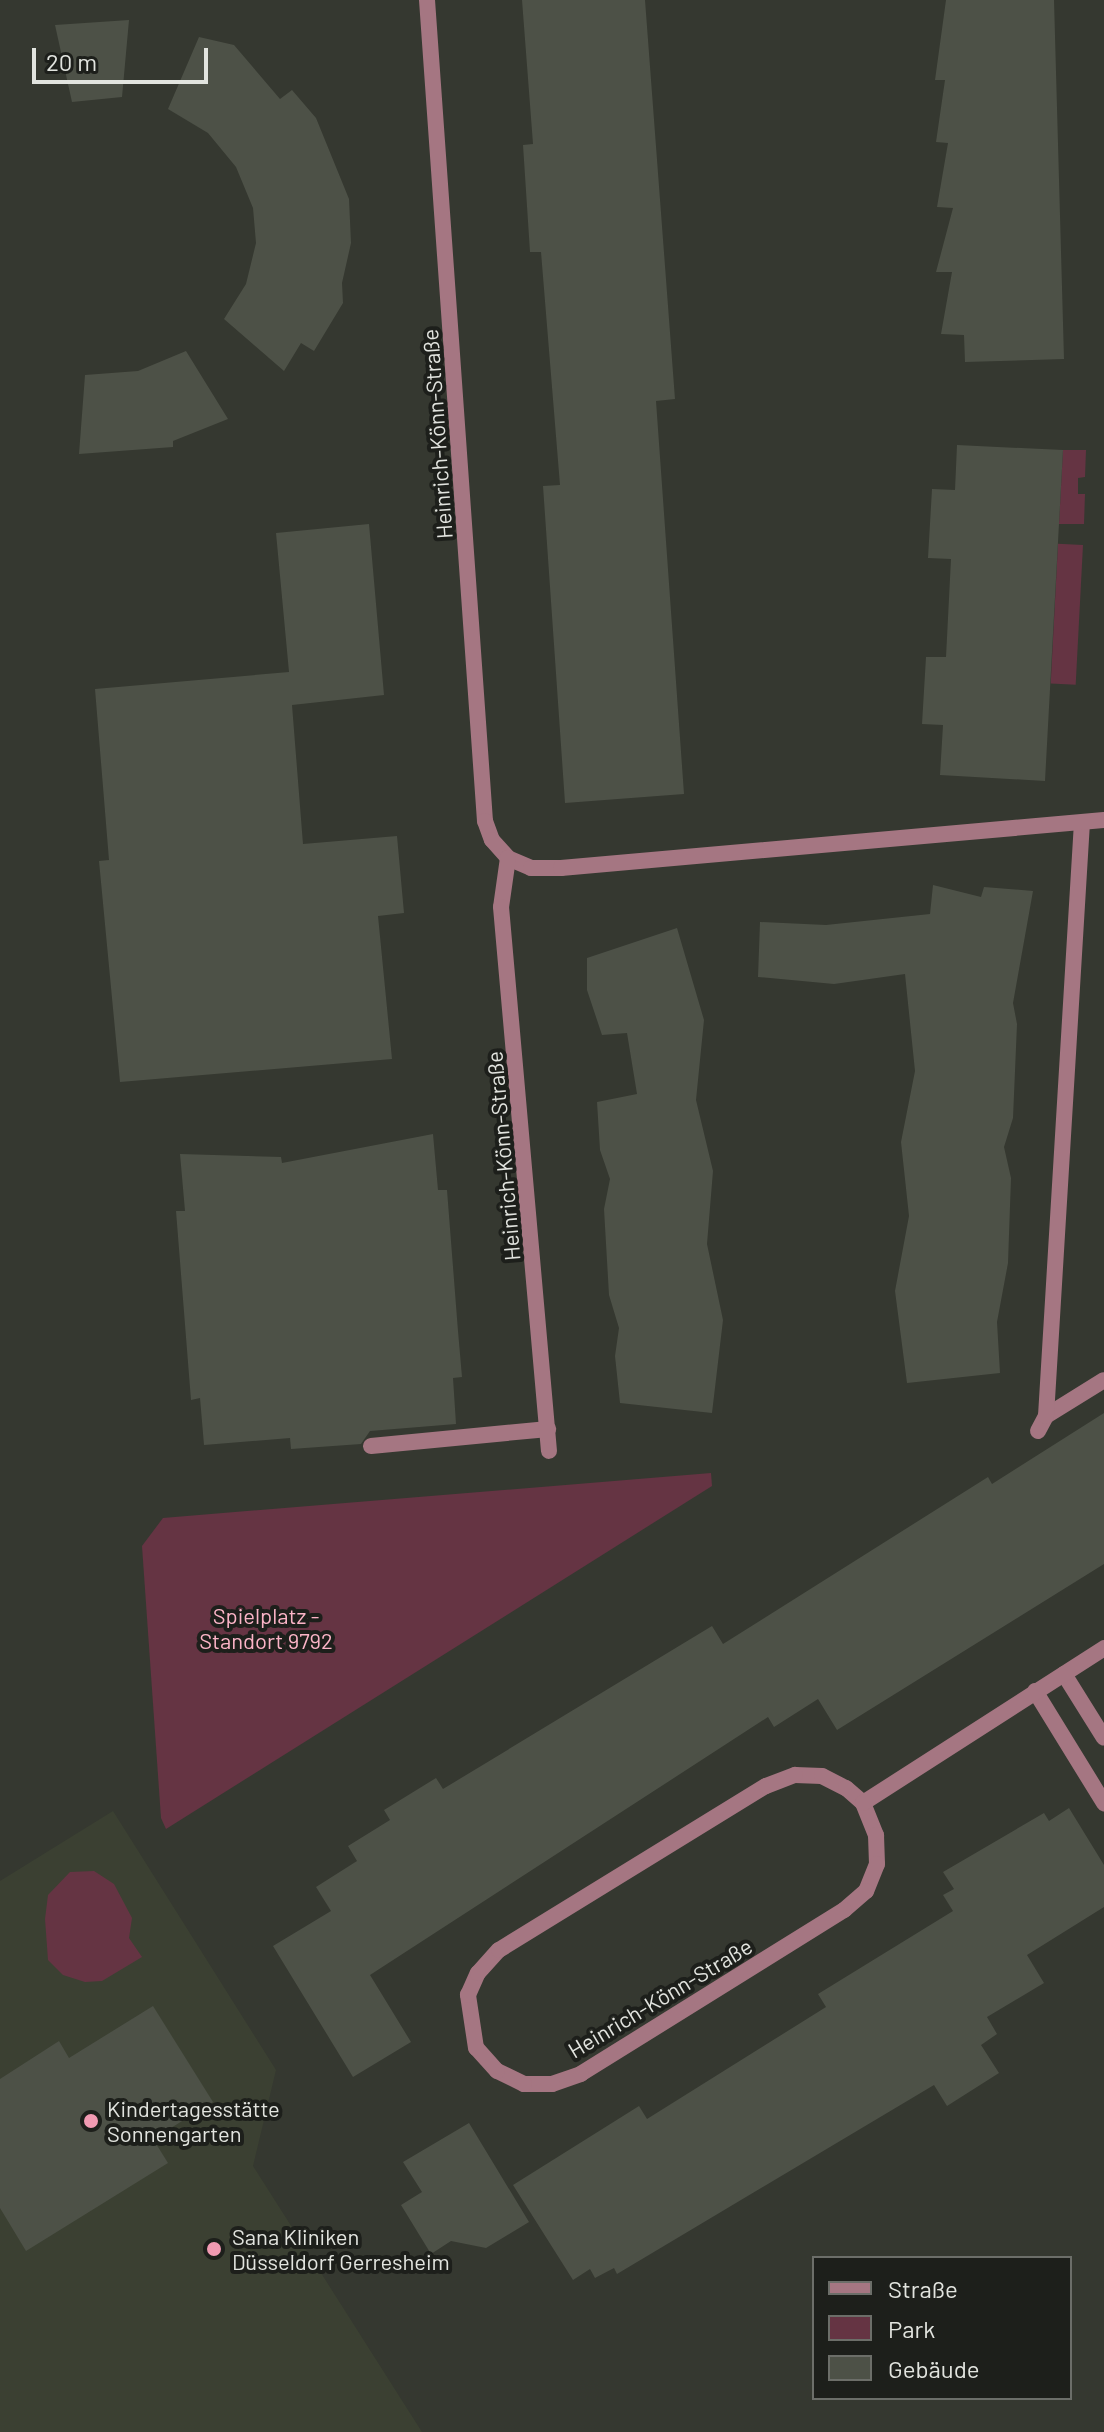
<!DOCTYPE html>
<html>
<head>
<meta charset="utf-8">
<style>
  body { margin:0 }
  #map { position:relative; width:1104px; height:2432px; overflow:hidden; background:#353830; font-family:Barlow,sans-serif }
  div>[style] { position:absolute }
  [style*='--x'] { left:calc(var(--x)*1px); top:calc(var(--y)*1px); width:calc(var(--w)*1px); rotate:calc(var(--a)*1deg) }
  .built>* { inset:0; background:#3b4032 }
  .green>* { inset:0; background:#653443; transform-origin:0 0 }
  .building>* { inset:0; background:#4d5147 }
  .service>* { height:16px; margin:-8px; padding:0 8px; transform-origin:8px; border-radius:8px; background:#a57682 }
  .pedestrian>* { height:16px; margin:-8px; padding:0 8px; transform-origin:8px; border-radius:8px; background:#a57682 }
  .minor>* { height:16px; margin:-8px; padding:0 8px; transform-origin:8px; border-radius:8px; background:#a57682 }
  .dots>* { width:22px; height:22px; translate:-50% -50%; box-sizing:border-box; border:4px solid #1d1f1b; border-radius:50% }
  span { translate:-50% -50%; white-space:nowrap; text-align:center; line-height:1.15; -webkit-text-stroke:8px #1d1f1b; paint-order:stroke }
  .street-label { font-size:22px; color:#e2e4df }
  .park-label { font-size:22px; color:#fbb4c7 }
  .poi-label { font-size:22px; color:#e2e4df }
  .left { translate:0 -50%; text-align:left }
  .legend { position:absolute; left:812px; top:2256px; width:260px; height:144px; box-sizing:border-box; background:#1d1f1b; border:2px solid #6c6e69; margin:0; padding:10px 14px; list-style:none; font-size:24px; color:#e2e4df }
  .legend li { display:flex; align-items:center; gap:16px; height:40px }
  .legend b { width:40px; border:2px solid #6c6e69 }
  .scale { position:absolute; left:32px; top:48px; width:176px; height:36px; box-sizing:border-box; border:4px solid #e2e4df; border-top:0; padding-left:10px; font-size:24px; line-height:28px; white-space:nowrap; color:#e2e4df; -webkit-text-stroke:6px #1d1f1b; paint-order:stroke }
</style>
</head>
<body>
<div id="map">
  <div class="built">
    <i style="clip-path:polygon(113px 1811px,276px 2070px,253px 2166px,422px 2432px,0 2432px,0 1881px)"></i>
  </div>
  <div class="green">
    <i style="clip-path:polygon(1063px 450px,1086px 450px,1085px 477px,1078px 478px,1078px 494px,1085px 494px,1084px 524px,1059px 524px)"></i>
    <i style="left:1083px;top:545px;width:140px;height:25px;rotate:93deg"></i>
    <i style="clip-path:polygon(711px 1473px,712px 1486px,166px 1829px,161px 1818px,142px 1546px,163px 1518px)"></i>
    <i style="clip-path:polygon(94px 1871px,114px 1884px,132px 1918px,129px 1938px,142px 1957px,102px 1981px,85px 1982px,63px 1975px,48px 1960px,45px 1919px,48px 1895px,70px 1872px)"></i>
  </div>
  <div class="building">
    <i style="clip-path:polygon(522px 0,645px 0,675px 399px,656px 401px,684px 794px,565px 803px,543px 486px,560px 485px,541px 252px,530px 252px,523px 145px,533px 144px)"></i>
    <i style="clip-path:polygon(946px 0,1054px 0,1064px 359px,965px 362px,964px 335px,941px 334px,952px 272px,936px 272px,953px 208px,937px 207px,948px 143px,936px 142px,945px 80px,935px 80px)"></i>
    <i style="clip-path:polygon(129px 20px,122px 97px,72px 102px,55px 25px)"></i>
    <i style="clip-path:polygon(199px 37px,234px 45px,280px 99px,292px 90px,316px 118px,349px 199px,351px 243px,342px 283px,343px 303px,314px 351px,301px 343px,284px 371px,224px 319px,246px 284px,256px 243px,253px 208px,236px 167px,208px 133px,168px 109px)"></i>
    <i style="clip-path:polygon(186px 351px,228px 419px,173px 441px,173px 447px,79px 454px,85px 375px,138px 371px)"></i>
    <i style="clip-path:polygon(957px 445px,1063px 450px,1045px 781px,940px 775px,943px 725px,922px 724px,926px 657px,946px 657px,951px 559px,928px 558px,932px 489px,955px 490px)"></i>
    <i style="clip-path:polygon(369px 524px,384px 695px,292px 705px,303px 844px,397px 836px,404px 913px,378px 916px,392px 1059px,120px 1082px,99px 861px,109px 860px,95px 689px,289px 672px,276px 533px)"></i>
    <i style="clip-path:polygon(933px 885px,981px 897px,984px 887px,1033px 891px,1013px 1003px,1017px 1024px,1013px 1118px,1004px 1147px,1011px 1178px,1008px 1263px,997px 1322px,1000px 1373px,907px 1383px,895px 1291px,909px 1216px,901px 1142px,915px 1071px,905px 974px,834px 984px,758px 977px,760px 922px,826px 925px,930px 914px)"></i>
    <i style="clip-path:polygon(677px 928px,704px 1020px,696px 1100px,713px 1171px,707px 1244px,723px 1320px,712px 1413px,620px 1403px,615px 1356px,619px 1328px,609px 1295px,604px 1209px,610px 1179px,600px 1150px,597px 1102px,637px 1094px,627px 1033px,602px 1035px,587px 990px,587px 958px)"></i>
    <i style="clip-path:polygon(433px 1134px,438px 1190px,447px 1190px,458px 1331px,462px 1377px,453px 1378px,456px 1424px,370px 1431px,361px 1444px,291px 1449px,290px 1438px,204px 1445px,200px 1398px,191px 1400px,176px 1211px,185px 1211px,180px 1154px,281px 1157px,282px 1163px)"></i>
    <i style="clip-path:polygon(1104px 1413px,1104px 1564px,837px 1730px,818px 1699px,774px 1727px,768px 1717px,370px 1975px,411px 2042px,353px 2077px,273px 1946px,331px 1911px,316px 1887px,357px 1861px,348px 1846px,390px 1820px,384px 1810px,436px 1778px,443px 1789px,712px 1626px,723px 1644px,988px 1477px,992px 1484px)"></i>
    <i style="clip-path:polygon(1069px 1808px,1104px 1865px,1104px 1907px,1027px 1955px,1044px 1983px,987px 2017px,997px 2034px,981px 2045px,999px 2073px,947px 2106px,934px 2085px,617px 2274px,614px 2268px,595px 2278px,590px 2269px,573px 2280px,513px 2185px,639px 2106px,647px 2119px,826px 2007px,818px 1994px,953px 1911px,943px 1895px,954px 1889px,943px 1872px,1044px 1813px,1049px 1821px)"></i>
    <i style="clip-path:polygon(153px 2006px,213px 2102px,153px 2139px,168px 2163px,26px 2251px,0 2208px,0 2079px,59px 2041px,69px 2058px)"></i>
    <i style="clip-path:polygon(469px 2123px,529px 2222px,486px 2248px,451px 2241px,431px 2254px,401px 2205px,422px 2192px,403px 2162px)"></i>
  </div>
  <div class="service">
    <i style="--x:371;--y:1446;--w:178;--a:-5.5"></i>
    <i style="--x:1064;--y:1674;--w:75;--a:58"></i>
    <i style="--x:1035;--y:1691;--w:132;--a:58.4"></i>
  </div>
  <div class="pedestrian">
    <i style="--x:1046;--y:1416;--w:68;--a:-31.8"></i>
    <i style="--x:1038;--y:1431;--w:17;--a:-62"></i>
    <i style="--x:1046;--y:1416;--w:594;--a:-86.53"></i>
  </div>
  <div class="minor">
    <i style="--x:427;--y:0;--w:823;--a:85.96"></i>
    <i style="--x:485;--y:821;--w:20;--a:70"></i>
    <i style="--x:492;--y:840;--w:24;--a:48"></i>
    <i style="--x:508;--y:858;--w:25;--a:23"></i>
    <i style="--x:531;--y:868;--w:30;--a:0"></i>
    <i style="--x:561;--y:868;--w:545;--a:-5.05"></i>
    <i style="--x:508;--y:858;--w:49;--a:98.1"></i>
    <i style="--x:501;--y:907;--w:546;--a:84.96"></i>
    <i style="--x:795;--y:1775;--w:27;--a:2"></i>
    <i style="--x:822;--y:1776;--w:27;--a:27"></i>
    <i style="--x:846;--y:1788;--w:23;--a:41"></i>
    <i style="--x:863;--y:1803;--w:35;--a:68"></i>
    <i style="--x:876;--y:1835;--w:29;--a:88"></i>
    <i style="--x:877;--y:1864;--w:29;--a:112"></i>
    <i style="--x:866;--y:1891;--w:29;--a:139"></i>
    <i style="--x:844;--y:1910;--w:310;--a:148.1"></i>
    <i style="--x:581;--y:2074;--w:31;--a:161"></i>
    <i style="--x:552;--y:2084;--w:28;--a:180"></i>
    <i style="--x:524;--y:2084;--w:30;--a:-154"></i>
    <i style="--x:497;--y:2071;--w:31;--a:-132"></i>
    <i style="--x:476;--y:2048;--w:54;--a:-98.6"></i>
    <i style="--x:468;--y:1995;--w:24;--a:-66"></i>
    <i style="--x:478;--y:1973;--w:31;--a:-48"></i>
    <i style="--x:499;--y:1950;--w:313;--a:-31.6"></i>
    <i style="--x:766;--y:1786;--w:31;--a:-21"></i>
    <i style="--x:863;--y:1803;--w:287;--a:-32.7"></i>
  </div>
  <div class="dots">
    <i style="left:91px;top:2121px;background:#f19ab2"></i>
    <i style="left:214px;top:2249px;background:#f19ab2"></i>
  </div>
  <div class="street-label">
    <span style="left:437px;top:434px;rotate:-94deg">Heinrich-Könn-Straße</span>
    <span style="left:503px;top:1156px;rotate:-95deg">Heinrich-Könn-Straße</span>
    <span style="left:660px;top:1998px;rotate:-31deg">Heinrich-Könn-Straße</span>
  </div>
  <div class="park-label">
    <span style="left:266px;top:1628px">Spielplatz -<br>Standort 9792</span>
  </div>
  <div class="poi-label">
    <span class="left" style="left:107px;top:2121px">Kindertagesstätte<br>Sonnengarten</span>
    <span class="left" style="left:232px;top:2249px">Sana Kliniken<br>Düsseldorf Gerresheim</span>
  </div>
  <ul class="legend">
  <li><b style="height:10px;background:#a57682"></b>Straße</li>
  <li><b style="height:22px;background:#653443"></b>Park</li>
  <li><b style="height:22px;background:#4d5147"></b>Gebäude</li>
  </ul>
  <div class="scale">20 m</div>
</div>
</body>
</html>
